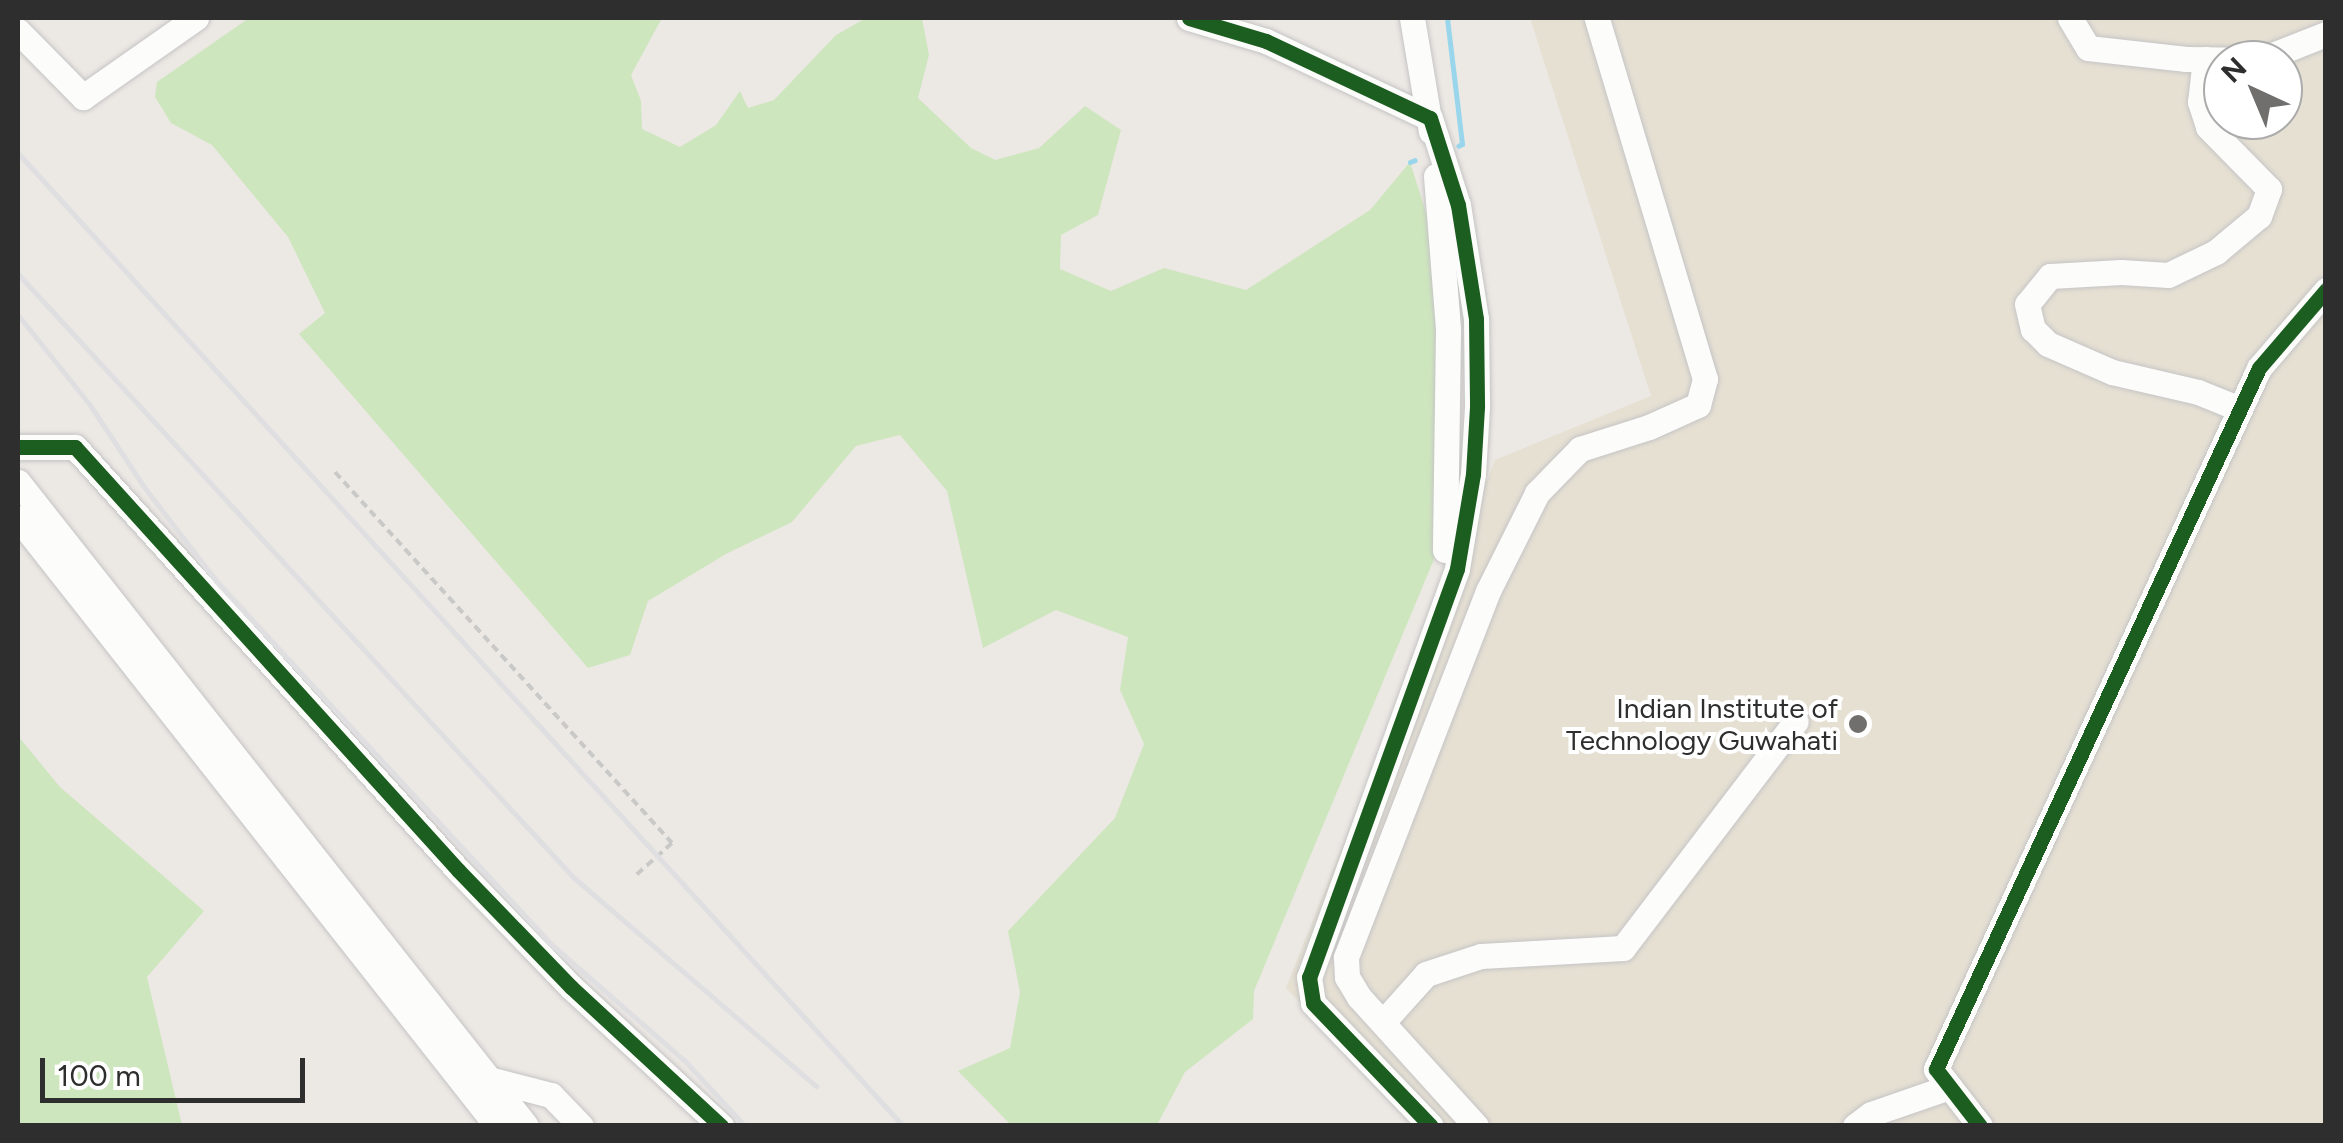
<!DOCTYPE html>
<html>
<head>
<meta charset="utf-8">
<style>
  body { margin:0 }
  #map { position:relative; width:2343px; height:1143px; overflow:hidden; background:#ece8e4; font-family:Figtree,sans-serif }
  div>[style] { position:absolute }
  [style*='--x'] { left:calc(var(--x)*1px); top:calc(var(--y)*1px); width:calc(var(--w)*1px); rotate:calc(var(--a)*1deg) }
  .education>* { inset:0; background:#e6e0d3 }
  .green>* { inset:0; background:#cee6be }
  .stream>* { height:5px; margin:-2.5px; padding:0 2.5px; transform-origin:2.5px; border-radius:2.5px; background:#99d6ec }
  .path>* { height:4px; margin-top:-2px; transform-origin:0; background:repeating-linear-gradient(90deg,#c9c9c8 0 8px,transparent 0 13px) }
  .roads { filter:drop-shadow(0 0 2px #c5c4c5) drop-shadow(0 0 2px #c5c4c5) }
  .minor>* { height:25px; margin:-12.5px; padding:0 12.5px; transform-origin:12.5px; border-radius:12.5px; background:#fcfcfb }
  .rail>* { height:5px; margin:-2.5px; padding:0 2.5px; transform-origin:2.5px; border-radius:2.5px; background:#dfdfe1 }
  .cycleway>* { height:15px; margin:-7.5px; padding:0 7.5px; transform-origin:7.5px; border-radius:7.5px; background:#1b5e20 }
  .dots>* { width:28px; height:28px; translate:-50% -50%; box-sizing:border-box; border:5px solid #fff; border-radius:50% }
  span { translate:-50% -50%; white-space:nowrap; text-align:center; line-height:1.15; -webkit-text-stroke:8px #fff; paint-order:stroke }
  .poi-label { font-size:28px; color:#2e2e2e }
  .right { translate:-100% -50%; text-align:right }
  .frame { position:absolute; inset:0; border:20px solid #2e2e2e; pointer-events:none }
  .north { position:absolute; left:2203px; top:40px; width:100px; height:100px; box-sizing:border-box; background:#fff; border:2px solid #ababab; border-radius:50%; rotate:316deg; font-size:28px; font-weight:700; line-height:40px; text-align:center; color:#2e2e2e }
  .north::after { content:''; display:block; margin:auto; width:35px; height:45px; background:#706f6e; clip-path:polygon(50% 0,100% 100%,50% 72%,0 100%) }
  .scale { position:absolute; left:40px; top:1058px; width:265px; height:45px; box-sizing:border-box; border:5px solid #2e2e2e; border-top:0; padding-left:12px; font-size:30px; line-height:35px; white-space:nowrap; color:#2e2e2e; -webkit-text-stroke:8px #fff; paint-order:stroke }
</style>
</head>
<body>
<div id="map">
  <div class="education">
    <i style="clip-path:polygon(evenodd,1530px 18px,2325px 18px,2325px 1125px,1422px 1125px,1286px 988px,1495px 460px,1651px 396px,1530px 18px,2223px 60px,2283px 60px,2283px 120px,2223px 120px,2223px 60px)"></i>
  </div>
  <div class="green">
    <i style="clip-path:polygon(249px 18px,662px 18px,631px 75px,641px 101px,642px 129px,680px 147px,716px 125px,740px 91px,748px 108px,774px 100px,836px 35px,866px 18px,922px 18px,929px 55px,918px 98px,971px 148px,995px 160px,1039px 148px,1085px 106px,1121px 130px,1098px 215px,1061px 235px,1060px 269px,1111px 291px,1164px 268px,1246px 290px,1370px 210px,1410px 162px,1436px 244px,1437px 552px,1254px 991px,1253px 1019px,1185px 1072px,1157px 1125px,1011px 1125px,958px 1071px,1010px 1048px,1020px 992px,1008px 931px,1115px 818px,1144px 744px,1120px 690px,1128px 637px,1056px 610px,983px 648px,947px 491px,900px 435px,856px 446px,792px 522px,726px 554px,648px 601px,630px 655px,588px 668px,299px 334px,325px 313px,288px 237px,212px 145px,171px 123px,155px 97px,157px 82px)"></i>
    <i style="clip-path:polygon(18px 736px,60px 787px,204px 911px,147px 977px,182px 1125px,18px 1125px)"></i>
  </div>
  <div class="stream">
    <i style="--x:1447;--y:18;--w:127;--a:83.2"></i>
    <i style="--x:1462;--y:144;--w:4;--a:153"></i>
    <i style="--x:1410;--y:162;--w:5;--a:-22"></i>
  </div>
  <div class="path">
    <i style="--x:335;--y:472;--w:501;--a:47.75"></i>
    <i style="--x:672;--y:843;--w:50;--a:138.3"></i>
  </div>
  <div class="roads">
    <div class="minor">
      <i style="--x:1189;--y:18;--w:80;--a:16.6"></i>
      <i style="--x:1266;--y:41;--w:181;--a:25.2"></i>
      <i style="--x:1430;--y:118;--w:91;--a:72.2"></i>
      <i style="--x:1458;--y:205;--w:115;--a:81"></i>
      <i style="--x:1476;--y:319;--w:88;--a:89.3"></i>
      <i style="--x:1477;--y:407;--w:67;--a:93.4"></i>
      <i style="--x:1473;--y:474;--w:96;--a:99.6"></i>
      <i style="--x:1457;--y:569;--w:434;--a:109.9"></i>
      <i style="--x:1309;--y:977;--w:26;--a:81"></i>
      <i style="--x:1313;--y:1003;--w:170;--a:46.2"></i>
      <i style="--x:1412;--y:18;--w:115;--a:80.5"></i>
      <i style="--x:2070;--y:18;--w:35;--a:59"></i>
      <i style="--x:2088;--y:48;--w:99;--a:6.4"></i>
      <i style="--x:2186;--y:59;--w:74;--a:0.8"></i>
      <i style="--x:2260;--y:60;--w:71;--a:-21.5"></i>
      <i style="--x:18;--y:31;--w:93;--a:45.4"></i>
      <i style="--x:83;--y:97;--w:138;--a:-35"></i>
      <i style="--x:2205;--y:59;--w:43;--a:96.6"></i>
      <i style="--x:2200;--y:102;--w:26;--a:72"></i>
      <i style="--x:2208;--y:127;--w:87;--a:45.5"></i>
      <i style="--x:2269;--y:189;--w:29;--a:110"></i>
      <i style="--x:2259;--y:216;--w:56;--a:140.1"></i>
      <i style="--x:2216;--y:252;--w:53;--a:154.4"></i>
      <i style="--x:2168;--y:275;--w:47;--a:-176.3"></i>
      <i style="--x:2121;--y:272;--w:71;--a:176.8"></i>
      <i style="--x:2050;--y:276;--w:36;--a:129"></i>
      <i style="--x:2027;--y:304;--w:26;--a:77"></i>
      <i style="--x:2033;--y:329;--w:21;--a:45"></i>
      <i style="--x:2048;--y:344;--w:70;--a:23.6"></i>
      <i style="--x:2112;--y:372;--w:88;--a:13.1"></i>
      <i style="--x:2198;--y:392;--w:45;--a:22"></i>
      <i style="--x:1436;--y:176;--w:154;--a:85.5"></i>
      <i style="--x:1448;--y:330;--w:220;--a:90.8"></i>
      <i style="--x:18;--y:447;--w:57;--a:0"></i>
      <i style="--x:75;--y:447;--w:571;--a:47.84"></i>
      <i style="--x:458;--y:870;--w:163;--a:46"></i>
      <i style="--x:571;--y:987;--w:205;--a:42.8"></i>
      <i style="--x:18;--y:482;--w:820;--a:51.73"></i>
      <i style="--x:18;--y:518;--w:774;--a:51.77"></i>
      <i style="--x:1383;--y:1022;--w:64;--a:-48.1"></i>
      <i style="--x:1426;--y:974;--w:58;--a:-18.1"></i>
      <i style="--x:1481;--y:956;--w:142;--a:-3.2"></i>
      <i style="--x:1623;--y:948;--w:285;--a:-52.7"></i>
      <i style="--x:489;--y:1079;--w:64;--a:14.5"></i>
      <i style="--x:551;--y:1095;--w:43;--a:45.9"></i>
      <i style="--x:1476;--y:1126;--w:174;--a:-132.2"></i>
      <i style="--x:1359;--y:997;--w:23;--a:-121"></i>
      <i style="--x:1347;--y:977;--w:20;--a:-93"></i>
      <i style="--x:1346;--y:957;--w:393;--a:-68.8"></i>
      <i style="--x:1488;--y:591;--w:110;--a:-63.4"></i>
      <i style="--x:1537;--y:493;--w:62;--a:-45.7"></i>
      <i style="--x:1580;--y:449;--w:72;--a:-17.7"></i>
      <i style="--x:1649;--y:427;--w:54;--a:-24.2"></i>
      <i style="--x:1698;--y:405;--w:27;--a:-75"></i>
      <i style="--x:1705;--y:379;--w:377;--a:-106.7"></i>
      <i style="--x:1855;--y:1126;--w:20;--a:-37"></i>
      <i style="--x:1871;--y:1114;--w:83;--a:-19.1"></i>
      <i style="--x:1980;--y:1126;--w:72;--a:-127.7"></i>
      <i style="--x:1936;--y:1069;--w:772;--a:-65.26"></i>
      <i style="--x:2259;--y:368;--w:103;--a:-49.3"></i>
    </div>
  </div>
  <div class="rail">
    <i style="--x:18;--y:153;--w:1315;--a:47.71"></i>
    <i style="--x:18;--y:274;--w:820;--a:47.37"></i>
    <i style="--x:573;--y:877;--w:321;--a:40.7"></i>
    <i style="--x:18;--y:315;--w:115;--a:51.3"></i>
    <i style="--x:90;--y:405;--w:98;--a:56.6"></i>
    <i style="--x:144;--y:487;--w:118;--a:52.5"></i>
    <i style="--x:216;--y:581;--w:495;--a:47.3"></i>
    <i style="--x:552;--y:945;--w:175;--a:41.1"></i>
    <i style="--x:684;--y:1060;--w:90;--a:47.3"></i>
  </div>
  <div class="cycleway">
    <i style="--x:1189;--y:18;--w:80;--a:16.6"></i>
    <i style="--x:1266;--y:41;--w:181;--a:25.2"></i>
    <i style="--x:1430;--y:118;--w:91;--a:72.2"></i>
    <i style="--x:1458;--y:205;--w:115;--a:81"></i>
    <i style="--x:1476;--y:319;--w:88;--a:89.3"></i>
    <i style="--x:1477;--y:407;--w:67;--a:93.4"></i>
    <i style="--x:1473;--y:474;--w:96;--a:99.6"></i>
    <i style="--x:1457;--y:569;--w:434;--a:109.9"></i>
    <i style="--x:1309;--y:977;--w:26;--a:81"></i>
    <i style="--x:1313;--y:1003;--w:170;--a:46.2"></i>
    <i style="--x:18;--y:447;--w:57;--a:0"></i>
    <i style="--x:75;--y:447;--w:571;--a:47.84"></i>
    <i style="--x:458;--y:870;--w:163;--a:46"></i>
    <i style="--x:571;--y:987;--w:205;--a:42.8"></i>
    <i style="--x:1980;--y:1126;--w:72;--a:-127.7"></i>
    <i style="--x:1936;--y:1069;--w:772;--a:-65.26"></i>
    <i style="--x:2259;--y:368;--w:103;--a:-49.3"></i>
  </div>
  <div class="dots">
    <i style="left:1858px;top:724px;background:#706f6e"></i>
  </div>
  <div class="poi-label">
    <span class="right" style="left:1838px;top:724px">Indian Institute of<br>Technology Guwahati</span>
  </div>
  <div class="frame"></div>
  <div class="north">N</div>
  <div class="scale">100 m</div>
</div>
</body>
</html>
